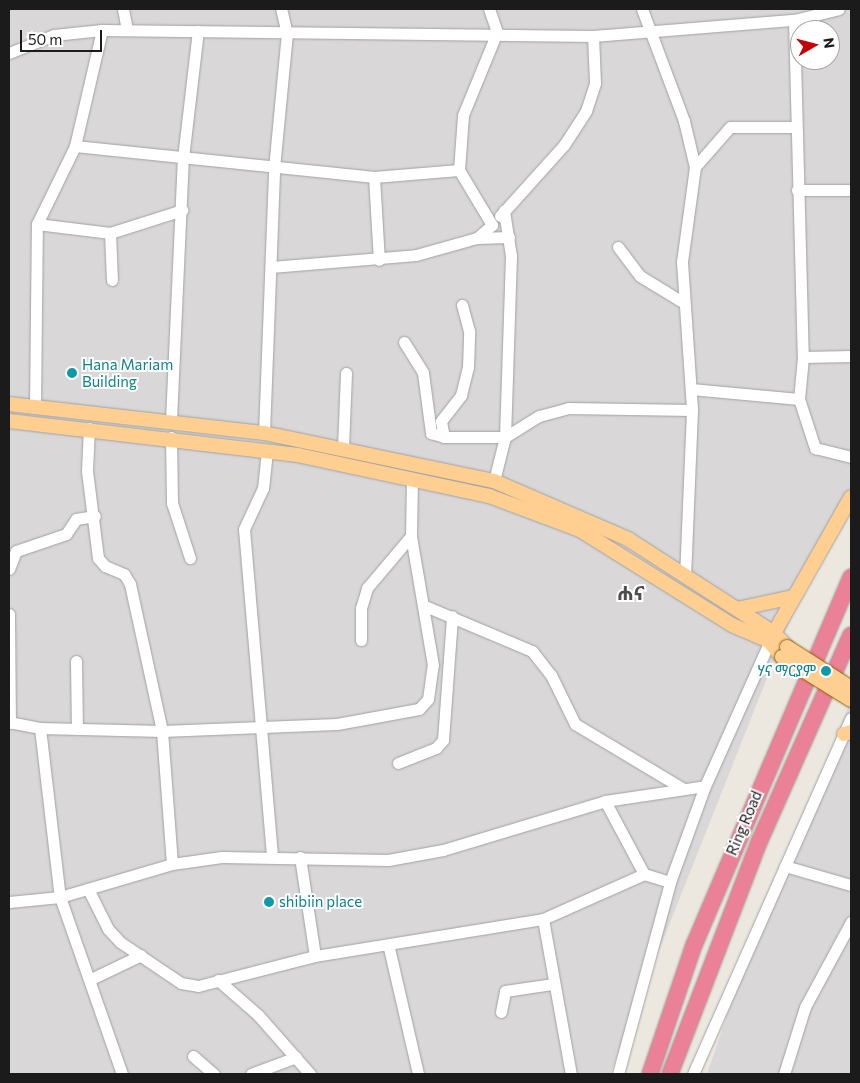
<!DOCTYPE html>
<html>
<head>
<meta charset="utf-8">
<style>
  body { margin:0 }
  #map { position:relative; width:860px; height:1083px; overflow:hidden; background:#ede8df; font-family:Commissioner,"Noto Sans Ethiopic",sans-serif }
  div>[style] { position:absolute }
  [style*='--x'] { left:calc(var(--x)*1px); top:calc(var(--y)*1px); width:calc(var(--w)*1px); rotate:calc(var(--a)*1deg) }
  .residential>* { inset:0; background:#d9d7d7 }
  .roads { filter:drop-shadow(0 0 1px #a2a2a2) drop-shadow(0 0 1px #a2a2a2) }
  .minor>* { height:11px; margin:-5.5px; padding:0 5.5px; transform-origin:5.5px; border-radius:5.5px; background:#fff }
  .major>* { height:14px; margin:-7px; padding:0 7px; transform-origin:7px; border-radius:7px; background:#ffcf92 }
  .highway>* { height:16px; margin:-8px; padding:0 8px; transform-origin:8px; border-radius:8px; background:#ea8196 }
  .bridges { filter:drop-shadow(0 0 1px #916000) drop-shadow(0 0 1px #916000) }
  .major-bridge>* { height:14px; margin:-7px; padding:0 7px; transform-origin:7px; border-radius:7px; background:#ffcf92 }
  .dots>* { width:14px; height:14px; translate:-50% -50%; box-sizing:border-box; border:2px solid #fff; border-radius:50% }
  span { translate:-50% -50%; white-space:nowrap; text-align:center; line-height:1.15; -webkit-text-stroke:4px #fff; paint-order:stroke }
  .culture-label { font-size:15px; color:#0d838f }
  .left { translate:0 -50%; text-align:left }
  .right { translate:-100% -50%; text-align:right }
  .street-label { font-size:15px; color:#1b1b1b }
  .district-label { font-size:20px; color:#4e4e4e; font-weight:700 }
  .frame { position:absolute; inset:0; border:10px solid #1b1b1b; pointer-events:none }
  .north { position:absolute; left:790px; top:20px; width:50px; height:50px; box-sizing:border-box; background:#fff; border:1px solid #a4a4a4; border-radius:50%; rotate:82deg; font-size:14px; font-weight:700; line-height:20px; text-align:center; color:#1b1b1b }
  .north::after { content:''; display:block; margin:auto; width:18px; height:22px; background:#c50002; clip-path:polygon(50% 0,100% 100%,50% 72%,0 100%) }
  .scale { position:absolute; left:20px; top:30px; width:82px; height:22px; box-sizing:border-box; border:2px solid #1b1b1b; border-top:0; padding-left:6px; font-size:15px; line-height:18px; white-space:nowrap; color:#1b1b1b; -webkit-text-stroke:4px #fff; paint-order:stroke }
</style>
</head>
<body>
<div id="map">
  <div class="residential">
    <i style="clip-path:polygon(evenodd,9px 9px,851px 9px,851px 491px,788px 625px,610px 1074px,9px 1074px,9px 9px,800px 30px,830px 30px,830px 60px,800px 60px,800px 30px)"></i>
    <i style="clip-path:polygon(851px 700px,851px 1074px,707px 1074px,744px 965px)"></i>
  </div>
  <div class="roads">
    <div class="minor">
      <i style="--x:123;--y:9;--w:21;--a:79"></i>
      <i style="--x:642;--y:9;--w:120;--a:69.4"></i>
      <i style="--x:684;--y:121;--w:47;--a:76.6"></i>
      <i style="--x:695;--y:167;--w:96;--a:97.8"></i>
      <i style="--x:682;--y:262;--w:148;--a:86.1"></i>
      <i style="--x:692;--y:410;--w:166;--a:92.4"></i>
      <i style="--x:794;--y:20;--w:337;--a:88.5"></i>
      <i style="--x:803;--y:357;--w:42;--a:95.4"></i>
      <i style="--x:799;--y:399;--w:52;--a:71.9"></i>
      <i style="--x:815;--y:448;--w:37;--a:14"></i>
      <i style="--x:9;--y:53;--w:48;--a:-21.8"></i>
      <i style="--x:54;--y:35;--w:48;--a:-5.9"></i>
      <i style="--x:102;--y:30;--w:491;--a:0.7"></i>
      <i style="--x:593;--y:36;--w:202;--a:-4.6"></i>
      <i style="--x:794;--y:20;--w:46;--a:-13.7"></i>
      <i style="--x:75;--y:146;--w:301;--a:5.9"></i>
      <i style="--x:374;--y:177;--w:85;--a:-4.7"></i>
      <i style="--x:695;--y:167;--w:53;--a:-48.8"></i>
      <i style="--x:730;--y:127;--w:64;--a:0"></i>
      <i style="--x:374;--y:177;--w:83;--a:86.6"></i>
      <i style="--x:797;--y:190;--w:54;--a:0"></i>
      <i style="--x:500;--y:216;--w:96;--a:-48"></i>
      <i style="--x:564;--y:145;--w:40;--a:-57.1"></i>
      <i style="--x:586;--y:111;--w:29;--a:-72"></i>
      <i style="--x:595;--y:83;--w:47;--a:-92.4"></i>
      <i style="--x:37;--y:224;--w:74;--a:7"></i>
      <i style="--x:110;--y:233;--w:76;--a:-17.7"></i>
      <i style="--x:110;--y:233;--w:47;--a:87.6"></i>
      <i style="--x:477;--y:238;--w:32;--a:-2"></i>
      <i style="--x:618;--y:247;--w:36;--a:53"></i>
      <i style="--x:640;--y:276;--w:52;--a:31.5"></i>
      <i style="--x:271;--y:267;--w:145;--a:-4.7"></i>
      <i style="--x:416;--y:255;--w:63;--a:-15.6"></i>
      <i style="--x:477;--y:238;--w:20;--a:-41"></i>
      <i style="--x:492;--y:225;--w:64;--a:-121"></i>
      <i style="--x:459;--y:170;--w:55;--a:-85.8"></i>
      <i style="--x:463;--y:115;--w:90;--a:-67.7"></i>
      <i style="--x:497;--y:32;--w:24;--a:-109"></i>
      <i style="--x:404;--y:342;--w:36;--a:58"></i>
      <i style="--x:423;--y:373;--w:61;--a:82.4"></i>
      <i style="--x:431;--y:433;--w:14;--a:17"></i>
      <i style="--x:444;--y:437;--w:61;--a:0"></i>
      <i style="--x:505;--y:437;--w:181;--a:-88.1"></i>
      <i style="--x:511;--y:256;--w:46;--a:-98.8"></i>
      <i style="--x:803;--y:357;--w:48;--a:-1.2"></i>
      <i style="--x:691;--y:389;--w:108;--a:5.3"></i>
      <i style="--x:35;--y:407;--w:183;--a:-89.4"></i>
      <i style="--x:37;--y:224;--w:87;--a:-64"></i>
      <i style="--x:75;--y:146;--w:119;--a:-76.9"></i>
      <i style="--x:171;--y:420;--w:262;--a:-87.4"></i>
      <i style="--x:183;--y:158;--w:128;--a:-83.3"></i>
      <i style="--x:89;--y:428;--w:43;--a:92.7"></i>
      <i style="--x:87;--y:471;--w:88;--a:82.8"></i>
      <i style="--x:98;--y:558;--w:11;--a:49"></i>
      <i style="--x:105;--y:566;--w:21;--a:23"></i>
      <i style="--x:124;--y:574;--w:12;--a:59"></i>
      <i style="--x:130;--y:584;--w:150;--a:77.7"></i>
      <i style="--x:162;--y:731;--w:133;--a:85.7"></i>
      <i style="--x:264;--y:433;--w:265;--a:-87.8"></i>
      <i style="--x:274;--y:168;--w:135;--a:-84.5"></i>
      <i style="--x:287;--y:34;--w:26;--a:-103"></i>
      <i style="--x:171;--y:437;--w:66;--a:89.1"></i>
      <i style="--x:172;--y:503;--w:58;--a:71.9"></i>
      <i style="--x:444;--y:437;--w:16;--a:-101"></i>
      <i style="--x:441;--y:421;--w:33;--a:-52"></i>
      <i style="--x:461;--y:395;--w:29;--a:-76"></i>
      <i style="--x:468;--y:367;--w:36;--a:-88"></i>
      <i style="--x:469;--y:331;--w:27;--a:-105"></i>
      <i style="--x:343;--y:448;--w:75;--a:-87.7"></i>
      <i style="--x:267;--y:451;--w:37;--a:96"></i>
      <i style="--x:263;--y:488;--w:45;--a:114.9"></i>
      <i style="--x:244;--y:529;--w:327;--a:85.1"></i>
      <i style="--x:494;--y:481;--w:45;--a:-76"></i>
      <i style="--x:505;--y:437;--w:40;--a:-32"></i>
      <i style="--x:539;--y:416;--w:30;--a:-15"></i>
      <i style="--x:568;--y:408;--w:124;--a:0.9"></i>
      <i style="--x:9;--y:569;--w:19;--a:-69"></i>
      <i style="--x:16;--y:551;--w:53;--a:-18.8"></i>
      <i style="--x:66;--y:534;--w:18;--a:-56"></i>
      <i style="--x:76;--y:519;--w:19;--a:-9"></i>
      <i style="--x:425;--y:606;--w:116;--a:22.8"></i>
      <i style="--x:532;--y:651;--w:31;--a:52"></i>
      <i style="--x:551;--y:675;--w:55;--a:63.9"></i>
      <i style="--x:575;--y:724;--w:125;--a:30.9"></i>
      <i style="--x:9;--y:614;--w:109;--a:89.5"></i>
      <i style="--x:361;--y:640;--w:32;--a:-90"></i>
      <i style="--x:361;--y:608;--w:21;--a:-73"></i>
      <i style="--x:367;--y:588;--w:68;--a:-49.8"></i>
      <i style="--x:76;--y:661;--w:68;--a:89.2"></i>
      <i style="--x:9;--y:722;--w:32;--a:11"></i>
      <i style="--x:40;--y:728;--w:122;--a:1.4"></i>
      <i style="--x:162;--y:731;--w:175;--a:-2.3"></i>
      <i style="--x:337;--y:724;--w:83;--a:-10.4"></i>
      <i style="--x:419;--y:709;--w:13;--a:-48"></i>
      <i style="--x:428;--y:699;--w:34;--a:-82"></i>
      <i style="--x:433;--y:665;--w:131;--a:-99.7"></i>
      <i style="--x:411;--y:536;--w:58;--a:-89"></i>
      <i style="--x:40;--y:728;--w:170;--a:83.3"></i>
      <i style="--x:60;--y:897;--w:188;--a:70.7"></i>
      <i style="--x:398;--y:763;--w:41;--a:-21.5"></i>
      <i style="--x:436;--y:748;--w:11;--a:-49"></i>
      <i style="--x:443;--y:740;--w:124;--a:-85.8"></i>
      <i style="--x:605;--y:801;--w:83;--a:61.9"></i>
      <i style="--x:300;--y:857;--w:100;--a:81.4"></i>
      <i style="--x:785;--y:866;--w:69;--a:16.1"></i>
      <i style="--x:88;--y:889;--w:45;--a:63.4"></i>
      <i style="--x:108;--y:929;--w:18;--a:47"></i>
      <i style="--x:120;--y:942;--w:73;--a:33.9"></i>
      <i style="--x:181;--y:983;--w:17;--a:10"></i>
      <i style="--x:198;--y:986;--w:121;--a:-14.4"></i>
      <i style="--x:315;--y:956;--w:231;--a:-9.2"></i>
      <i style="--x:543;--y:919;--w:111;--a:-24"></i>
      <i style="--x:644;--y:874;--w:27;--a:17"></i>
      <i style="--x:9;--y:902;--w:51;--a:-5.6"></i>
      <i style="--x:60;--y:897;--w:117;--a:-16.4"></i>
      <i style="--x:172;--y:864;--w:50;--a:-8"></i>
      <i style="--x:222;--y:857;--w:166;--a:1"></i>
      <i style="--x:388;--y:860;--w:56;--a:-10.3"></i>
      <i style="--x:443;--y:850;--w:169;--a:-16.8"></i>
      <i style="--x:605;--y:801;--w:101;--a:-8.5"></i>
      <i style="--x:543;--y:919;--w:158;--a:79.8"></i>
      <i style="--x:389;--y:948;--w:129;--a:77"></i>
      <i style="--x:91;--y:979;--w:55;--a:-25.6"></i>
      <i style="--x:218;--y:980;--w:53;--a:41.2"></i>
      <i style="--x:258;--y:1015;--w:79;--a:48.6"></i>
      <i style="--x:501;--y:1012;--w:21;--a:-79"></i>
      <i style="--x:505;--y:991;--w:49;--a:-8.3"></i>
      <i style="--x:193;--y:1056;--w:28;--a:41"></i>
      <i style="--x:251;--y:1074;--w:48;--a:-20.7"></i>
      <i style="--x:618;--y:1074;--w:199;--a:-74.8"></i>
      <i style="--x:670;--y:882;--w:102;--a:-70"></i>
      <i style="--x:705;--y:786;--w:164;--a:-65.9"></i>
      <i style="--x:693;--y:1074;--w:389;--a:-66.1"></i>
      <i style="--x:784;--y:1074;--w:70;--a:-72.6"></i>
      <i style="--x:805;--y:1007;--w:97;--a:-61.6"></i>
    </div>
    <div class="major">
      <i style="--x:9;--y:404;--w:257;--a:6.5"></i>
      <i style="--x:264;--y:433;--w:235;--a:11.8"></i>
      <i style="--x:494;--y:481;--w:146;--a:23.4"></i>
      <i style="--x:628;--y:539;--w:174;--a:32.8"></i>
      <i style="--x:774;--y:633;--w:19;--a:47"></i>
      <i style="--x:9;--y:421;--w:291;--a:6.7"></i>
      <i style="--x:298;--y:455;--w:195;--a:12.1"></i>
      <i style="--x:489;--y:496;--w:97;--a:20.5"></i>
      <i style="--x:580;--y:530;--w:179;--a:32"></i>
      <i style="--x:732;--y:625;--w:40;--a:23.4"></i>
      <i style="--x:769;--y:641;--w:21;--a:51"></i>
      <i style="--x:737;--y:609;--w:57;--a:-12.1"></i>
      <i style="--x:774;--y:633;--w:156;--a:-60.5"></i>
      <i style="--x:844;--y:734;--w:7;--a:-16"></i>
    </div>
    <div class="highway">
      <i style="--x:650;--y:1074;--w:136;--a:-71.2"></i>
      <i style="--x:694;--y:945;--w:400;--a:-66.9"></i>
      <i style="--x:670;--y:1074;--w:251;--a:-69"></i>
      <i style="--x:760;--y:840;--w:224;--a:-66.1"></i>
    </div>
  </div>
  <div class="bridges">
    <div class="major-bridge">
      <i style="--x:787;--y:647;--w:76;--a:32.6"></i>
      <i style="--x:782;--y:657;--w:81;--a:31.9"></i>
    </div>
  </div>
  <div class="dots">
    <i style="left:72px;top:373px;background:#0f9aa8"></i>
    <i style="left:826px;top:671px;background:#0f9aa8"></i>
    <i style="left:269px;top:902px;background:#0f9aa8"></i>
  </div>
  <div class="culture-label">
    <span class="left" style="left:82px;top:373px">Hana Mariam<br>Building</span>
    <span class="right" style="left:816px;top:671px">ሃና ማርያም</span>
    <span class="left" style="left:279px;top:902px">shibiin place</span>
  </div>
  <div class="street-label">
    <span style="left:744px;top:823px;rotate:-67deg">Ring Road</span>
  </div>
  <div class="district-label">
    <span style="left:631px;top:592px">ሐና</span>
  </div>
  <div class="frame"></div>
  <div class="north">N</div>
  <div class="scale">50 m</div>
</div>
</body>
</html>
